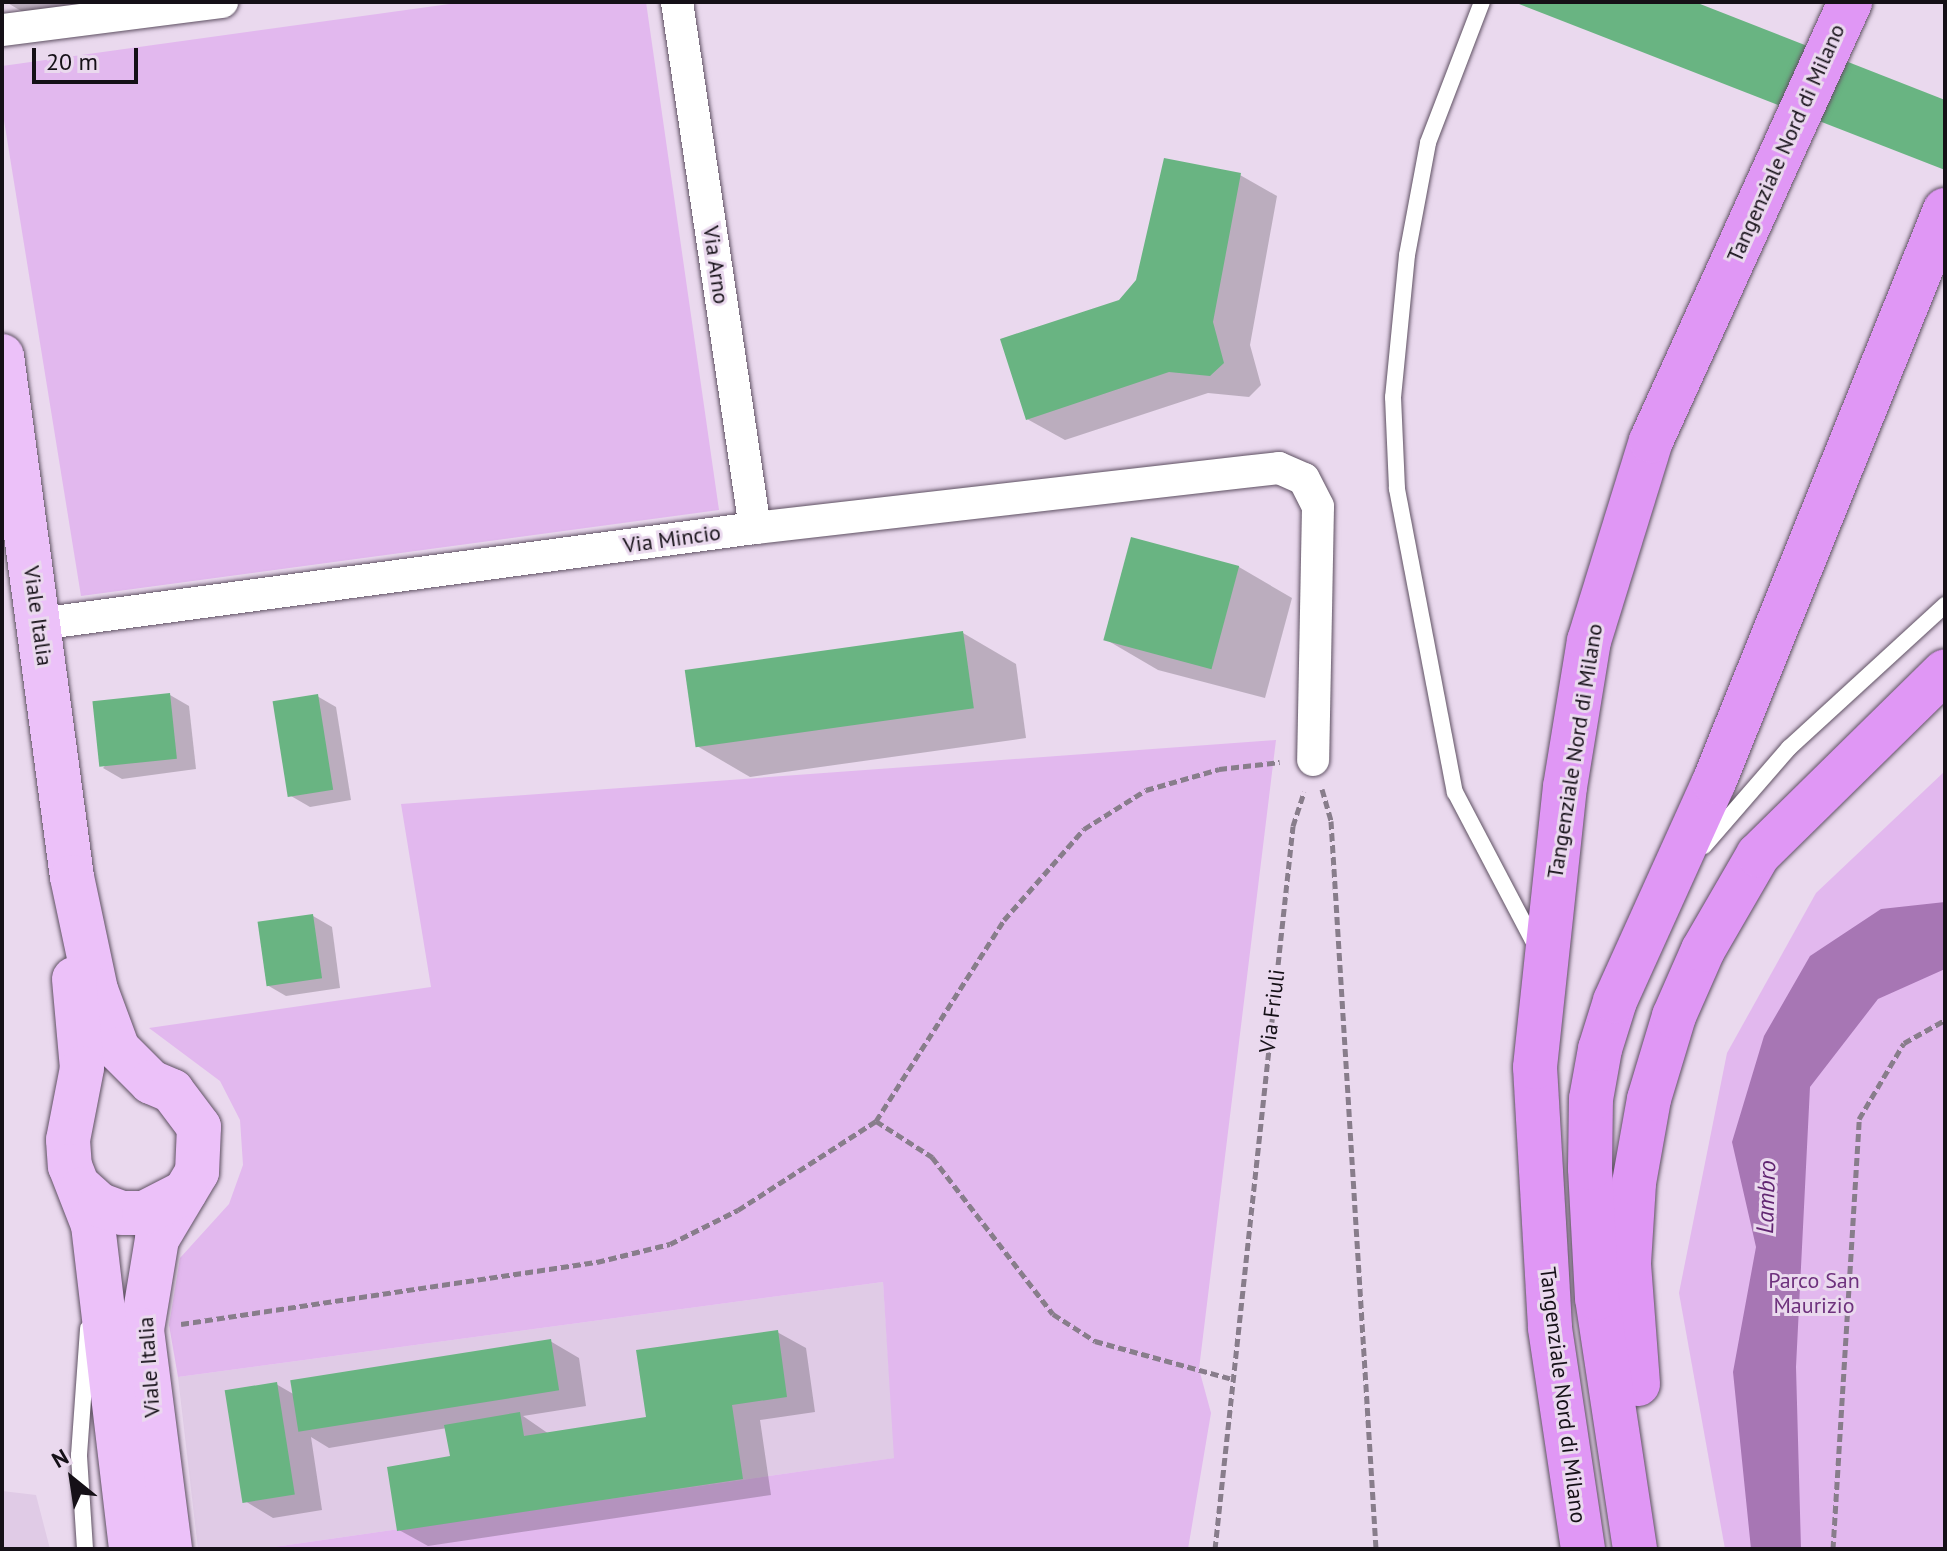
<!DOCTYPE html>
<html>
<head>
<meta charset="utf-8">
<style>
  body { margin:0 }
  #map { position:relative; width:1947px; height:1551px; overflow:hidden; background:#ead9ee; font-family:"PT Sans",sans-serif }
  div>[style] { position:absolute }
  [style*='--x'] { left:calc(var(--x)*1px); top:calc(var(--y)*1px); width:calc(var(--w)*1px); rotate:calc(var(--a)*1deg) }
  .built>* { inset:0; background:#e0cbe6 }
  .green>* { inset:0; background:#e2b8ee }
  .water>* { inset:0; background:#a776b4 }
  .shadow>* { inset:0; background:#0003 }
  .building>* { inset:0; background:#69b482; transform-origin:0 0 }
  .path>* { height:5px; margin-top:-2.5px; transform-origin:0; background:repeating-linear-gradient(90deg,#887d8b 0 8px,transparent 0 12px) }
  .roads { filter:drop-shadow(0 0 2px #5f5163) drop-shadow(0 0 2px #5f5163) }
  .service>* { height:16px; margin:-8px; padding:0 8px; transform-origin:8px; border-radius:8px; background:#fff }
  .minor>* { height:32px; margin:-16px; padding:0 16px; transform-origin:16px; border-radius:16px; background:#fff }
  .primary>* { height:44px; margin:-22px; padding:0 22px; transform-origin:22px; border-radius:22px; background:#ecc1f9 }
  .motorway>* { height:44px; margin:-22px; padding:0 22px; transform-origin:22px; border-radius:22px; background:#e097f5 }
  span { translate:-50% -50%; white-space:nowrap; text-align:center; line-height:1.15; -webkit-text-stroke:6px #ead9ee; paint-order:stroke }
  .street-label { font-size:22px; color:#151017 }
  .park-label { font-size:22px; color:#6e317d }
  .water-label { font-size:24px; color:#612571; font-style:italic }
  .frame { position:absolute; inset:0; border:4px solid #151017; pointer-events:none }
  .north { position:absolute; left:32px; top:1439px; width:80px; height:80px; -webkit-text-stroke:6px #ead9ee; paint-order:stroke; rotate:330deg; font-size:22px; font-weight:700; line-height:32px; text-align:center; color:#151017 }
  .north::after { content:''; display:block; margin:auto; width:28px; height:36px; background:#151017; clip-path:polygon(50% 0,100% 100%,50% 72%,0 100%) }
  .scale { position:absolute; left:32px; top:48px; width:106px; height:36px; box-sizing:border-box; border:4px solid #151017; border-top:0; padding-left:10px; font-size:24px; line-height:28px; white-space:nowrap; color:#151017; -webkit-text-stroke:6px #ead9ee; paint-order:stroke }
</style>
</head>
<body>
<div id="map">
  <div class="built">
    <i style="clip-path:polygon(883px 1282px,895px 1458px,260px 1549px,198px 1549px,178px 1377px)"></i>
    <i style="clip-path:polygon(2px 1491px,36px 1495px,50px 1549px,2px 1549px)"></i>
  </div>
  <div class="green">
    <i style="clip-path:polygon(464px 2px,646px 2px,719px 510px,81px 596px,2px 108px,2px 66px)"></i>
    <i style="clip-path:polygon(1276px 740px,1199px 1369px,1211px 1413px,1188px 1549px,260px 1549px,894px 1458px,883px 1282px,178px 1377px,169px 1325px,180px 1258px,229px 1204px,243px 1165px,240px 1120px,220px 1081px,149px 1028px,431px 987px,401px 804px)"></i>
    <i style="clip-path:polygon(1945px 771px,1945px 1549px,1725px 1549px,1679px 1293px,1727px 1053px,1816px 893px)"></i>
  </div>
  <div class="water">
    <i style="clip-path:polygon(1945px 902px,1945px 969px,1878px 999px,1810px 1087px,1796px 1367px,1801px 1549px,1751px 1549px,1733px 1372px,1756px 1247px,1732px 1142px,1764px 1036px,1810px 956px,1881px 909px)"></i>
  </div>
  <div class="shadow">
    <i style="clip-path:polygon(6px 2px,99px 2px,50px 28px)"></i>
    <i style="clip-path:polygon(1240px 175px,1277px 196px,1250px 345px,1261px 385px,1249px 397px,1208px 393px,1065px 440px,1027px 419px,1120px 301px)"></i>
    <i style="clip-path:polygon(1132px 539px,1239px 567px,1292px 598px,1265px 698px,1158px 670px,1105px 639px)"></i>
    <i style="clip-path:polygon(963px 633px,1016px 664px,1026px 738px,750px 777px,697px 746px)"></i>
    <i style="clip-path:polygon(170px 695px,189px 706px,196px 769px,122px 779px,103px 768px)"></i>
    <i style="clip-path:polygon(317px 696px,336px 707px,351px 800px,310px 807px,291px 796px)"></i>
    <i style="clip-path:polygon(313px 916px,332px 927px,340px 988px,286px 996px,267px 985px)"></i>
    <i style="clip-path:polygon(777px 1332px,806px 1348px,815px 1412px,760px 1420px,771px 1495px,428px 1546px,399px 1530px,452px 1458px,447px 1428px,329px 1448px,311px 1437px,322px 1510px,273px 1518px,245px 1501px,276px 1384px,295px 1395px,550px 1341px,579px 1358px,586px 1406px,523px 1416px,549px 1434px,648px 1419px)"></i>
  </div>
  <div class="building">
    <i style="clip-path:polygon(1514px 2px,1695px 2px,1945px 100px,1945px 170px)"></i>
    <i style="clip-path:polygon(1164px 158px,1241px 173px,1213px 322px,1224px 363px,1210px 376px,1169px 372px,1026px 420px,1000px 339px,1119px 300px,1136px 280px)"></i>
    <i style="left:1131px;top:537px;width:112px;height:107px;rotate:15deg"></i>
    <i style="left:963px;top:631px;width:78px;height:281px;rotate:82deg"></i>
    <i style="left:170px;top:693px;width:66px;height:78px;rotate:84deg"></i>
    <i style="left:318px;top:694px;width:97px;height:46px;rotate:81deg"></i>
    <i style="left:313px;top:914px;width:65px;height:56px;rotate:82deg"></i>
    <i style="clip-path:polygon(778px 1330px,787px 1397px,732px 1405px,743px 1479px,397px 1531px,387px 1467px,450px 1456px,444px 1425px,520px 1412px,524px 1436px,646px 1417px,636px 1350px)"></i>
    <i style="left:551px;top:1339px;width:52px;height:264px;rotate:81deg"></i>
    <i style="left:277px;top:1382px;width:114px;height:53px;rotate:81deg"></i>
  </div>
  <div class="path">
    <i style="--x:1322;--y:789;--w:33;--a:74"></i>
    <i style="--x:1331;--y:821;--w:729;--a:86.46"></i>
    <i style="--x:876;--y:1121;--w:67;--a:32.7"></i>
    <i style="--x:932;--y:1157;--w:198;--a:52.4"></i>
    <i style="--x:1053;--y:1314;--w:50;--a:32.7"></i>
    <i style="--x:1095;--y:1341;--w:142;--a:15.5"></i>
    <i style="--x:181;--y:1324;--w:421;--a:-8.5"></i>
    <i style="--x:597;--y:1262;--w:75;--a:-13.9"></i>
    <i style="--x:670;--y:1244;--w:76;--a:-26.6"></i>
    <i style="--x:738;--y:1210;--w:164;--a:-32.8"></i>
    <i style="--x:876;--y:1121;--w:238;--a:-57.5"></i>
    <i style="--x:1004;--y:920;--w:121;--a:-48.7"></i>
    <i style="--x:1084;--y:829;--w:73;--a:-32.2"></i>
    <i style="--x:1146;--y:790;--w:76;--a:-16"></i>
    <i style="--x:1219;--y:769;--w:61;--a:-6.5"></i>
    <i style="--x:1215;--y:1549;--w:727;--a:-83.84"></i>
    <i style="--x:1293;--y:826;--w:36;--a:-72"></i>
    <i style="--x:1833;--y:1549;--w:431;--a:-86.5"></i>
    <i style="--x:1859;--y:1119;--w:88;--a:-59.4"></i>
    <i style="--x:1904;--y:1043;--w:47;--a:-29.3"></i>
  </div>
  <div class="roads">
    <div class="service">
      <i style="--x:1482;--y:2;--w:151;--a:111"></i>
      <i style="--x:1428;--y:143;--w:114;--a:100.6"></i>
      <i style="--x:1407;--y:255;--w:143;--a:95.6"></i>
      <i style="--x:1393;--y:397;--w:92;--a:87.5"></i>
      <i style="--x:1397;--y:489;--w:309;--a:79.2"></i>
      <i style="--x:1455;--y:792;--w:178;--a:62.3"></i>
      <i style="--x:1704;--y:846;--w:130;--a:-49.1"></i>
      <i style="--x:1789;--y:748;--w:212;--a:-42.5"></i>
      <i style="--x:85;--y:1549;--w:94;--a:-93.7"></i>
      <i style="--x:79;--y:1455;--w:127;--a:-85.9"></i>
    </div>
    <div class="minor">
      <i style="--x:677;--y:2;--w:532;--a:81.57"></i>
      <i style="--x:2;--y:30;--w:222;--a:-7.3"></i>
      <i style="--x:39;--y:624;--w:722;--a:-7.64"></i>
      <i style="--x:755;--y:528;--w:527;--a:-6.53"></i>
      <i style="--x:1279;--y:468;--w:27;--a:24"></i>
      <i style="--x:1304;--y:479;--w:31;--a:63"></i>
      <i style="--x:1318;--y:507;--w:253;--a:91.1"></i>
    </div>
    <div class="primary">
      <i style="--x:2;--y:356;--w:526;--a:82.35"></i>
      <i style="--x:72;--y:877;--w:116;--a:78"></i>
      <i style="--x:96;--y:990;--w:63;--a:69.6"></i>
      <i style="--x:118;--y:1049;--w:47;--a:45"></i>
      <i style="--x:151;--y:1082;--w:23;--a:23"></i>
      <i style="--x:172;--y:1091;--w:45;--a:53.1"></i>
      <i style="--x:199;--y:1127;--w:45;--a:92.5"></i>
      <i style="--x:197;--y:1172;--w:78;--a:120.8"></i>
      <i style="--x:157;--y:1239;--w:92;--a:99.4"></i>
      <i style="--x:142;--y:1330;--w:221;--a:82.7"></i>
      <i style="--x:74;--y:979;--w:89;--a:84.9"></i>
      <i style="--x:82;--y:1068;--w:73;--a:101"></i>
      <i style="--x:68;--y:1140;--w:26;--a:86"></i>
      <i style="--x:70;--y:1166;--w:63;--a:68.7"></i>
      <i style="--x:93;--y:1225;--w:326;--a:83.3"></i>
      <i style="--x:82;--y:1189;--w:24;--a:42"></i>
      <i style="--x:100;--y:1205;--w:23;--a:20"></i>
      <i style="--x:122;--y:1213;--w:22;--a:0"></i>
      <i style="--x:144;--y:1213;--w:46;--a:-27.1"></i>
    </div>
    <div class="motorway">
      <i style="--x:1638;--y:1384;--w:121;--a:-94.3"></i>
      <i style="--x:1629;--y:1263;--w:80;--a:-86.4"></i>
      <i style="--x:1634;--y:1183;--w:85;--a:-79.9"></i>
      <i style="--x:1649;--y:1099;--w:87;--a:-73.2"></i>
      <i style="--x:1674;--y:1016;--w:72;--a:-66.3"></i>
      <i style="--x:1703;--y:950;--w:110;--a:-59.9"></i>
      <i style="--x:1758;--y:855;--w:262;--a:-44.5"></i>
      <i style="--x:1583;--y:1549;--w:224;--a:-98.5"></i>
      <i style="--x:1550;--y:1327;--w:260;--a:-93.3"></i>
      <i style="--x:1535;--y:1067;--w:282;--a:-83.9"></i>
      <i style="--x:1565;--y:787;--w:148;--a:-80.7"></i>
      <i style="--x:1589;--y:641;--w:209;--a:-72.8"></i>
      <i style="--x:1651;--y:441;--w:482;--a:-65.6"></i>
      <i style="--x:1635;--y:1549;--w:254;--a:-98.6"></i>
      <i style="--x:1597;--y:1298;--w:130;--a:-93.1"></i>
      <i style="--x:1590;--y:1168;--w:69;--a:-89.2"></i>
      <i style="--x:1591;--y:1099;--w:51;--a:-79.8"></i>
      <i style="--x:1600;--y:1049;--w:50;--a:-72.6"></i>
      <i style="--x:1615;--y:1001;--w:240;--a:-65.7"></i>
      <i style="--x:1714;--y:782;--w:617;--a:-68.01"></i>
    </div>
  </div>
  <div class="street-label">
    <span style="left:1786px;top:143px;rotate:-66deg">Tangenziale Nord di Milano</span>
    <span style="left:716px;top:265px;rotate:82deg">Via Arno</span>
    <span style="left:672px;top:539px;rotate:-8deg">Via Mincio</span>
    <span style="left:38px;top:616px;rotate:82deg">Viale Italia</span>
    <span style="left:1575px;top:751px;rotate:-81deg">Tangenziale Nord di Milano</span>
    <span style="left:1272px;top:1011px;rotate:-83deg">Via Friuli</span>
    <span style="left:149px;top:1367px;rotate:-94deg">Viale Italia</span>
    <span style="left:1563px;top:1395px;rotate:83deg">Tangenziale Nord di Milano</span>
  </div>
  <div class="park-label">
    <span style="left:1814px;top:1293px">Parco San<br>Maurizio</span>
  </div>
  <div class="water-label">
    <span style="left:1766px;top:1197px;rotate:-88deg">Lambro</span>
  </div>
  <div class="frame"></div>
  <div class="north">N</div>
  <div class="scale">20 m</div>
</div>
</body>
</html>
